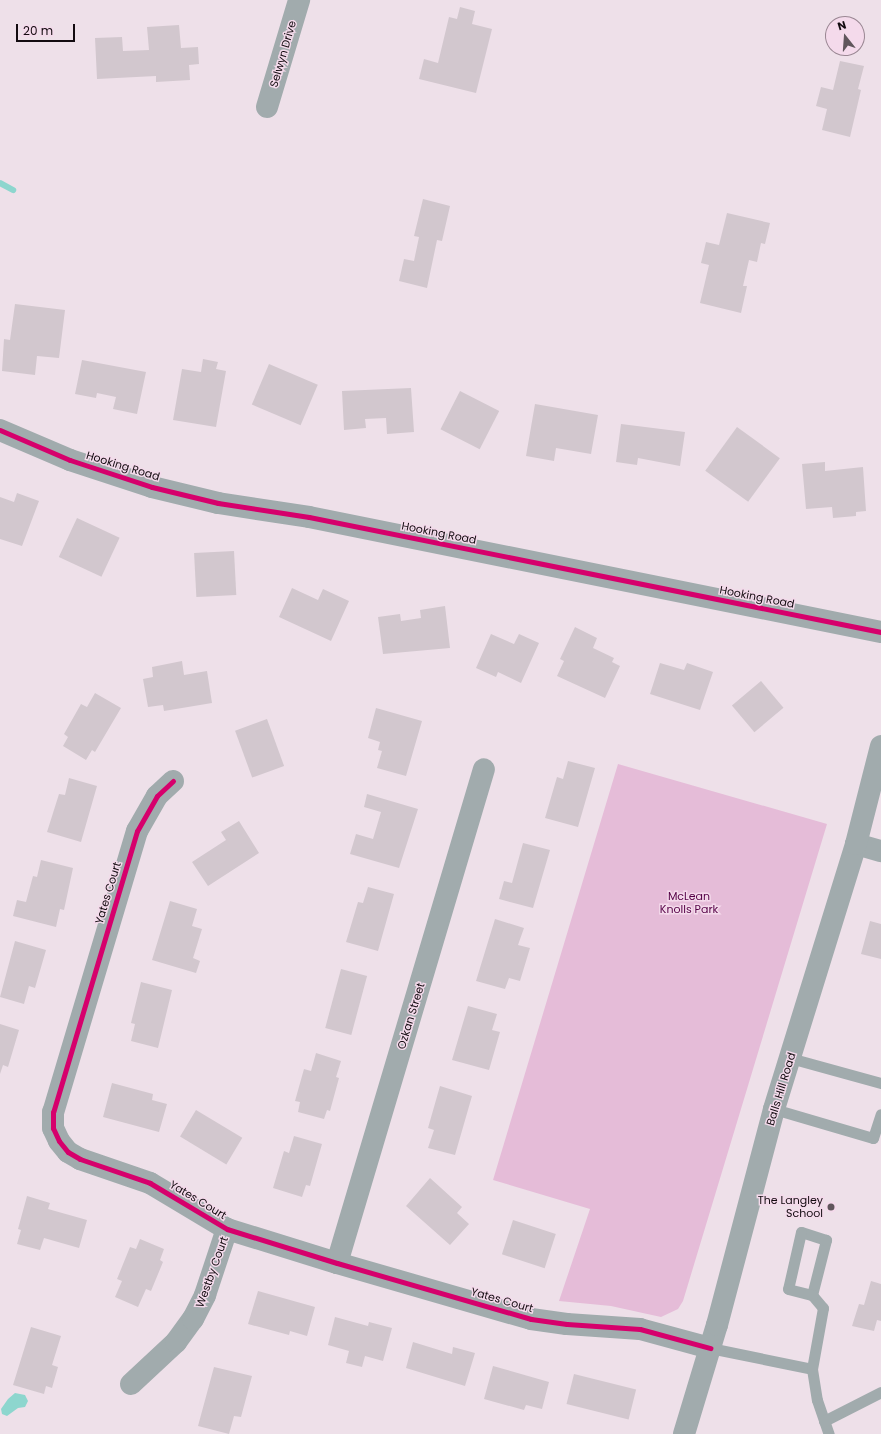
<!DOCTYPE html>
<html>
<head>
<meta charset="utf-8">
<style>
  body { margin:0 }
  #map { position:relative; width:881px; height:1434px; overflow:hidden; background:#eee0e9; font-family:Poppins,sans-serif }
  div>[style] { position:absolute }
  [style*='--x'] { left:calc(var(--x)*1px); top:calc(var(--y)*1px); width:calc(var(--w)*1px); rotate:calc(var(--a)*1deg) }
  .green>* { inset:0; background:#e5bcd8 }
  .water>* { inset:0; background:#8dd6ce }
  .stream>* { height:6px; margin:-3px; padding:0 3px; transform-origin:3px; border-radius:3px; background:#8dd6ce }
  .building>* { inset:0; background:#d2c7ce; transform-origin:0 0 }
  .service>* { height:11px; margin:-5.5px; padding:0 5.5px; transform-origin:5.5px; border-radius:5.5px; background:#a1abad }
  .minor>* { height:22px; margin:-11px; padding:0 11px; transform-origin:11px; border-radius:11px; background:#a1abad }
  .tertiary>* { height:22px; margin:-11px; padding:0 11px; transform-origin:11px; border-radius:11px; background:#a1abad }
  .cycleway>* { height:5px; margin:-2.5px; padding:0 2.5px; transform-origin:2.5px; border-radius:2.5px; background:#d6006c }
  .dots>* { width:11px; height:11px; translate:-50% -50%; box-sizing:border-box; border:2px solid #f4daeb; border-radius:50% }
  span { translate:-50% -50%; white-space:nowrap; text-align:center; line-height:1.15; -webkit-text-stroke:3px #f4daeb; paint-order:stroke }
  .street-label { font-size:11px; color:#130b10 }
  .park-label { font-size:11px; color:#550046 }
  .poi-label { font-size:11px; color:#130b10 }
  .right { translate:-100% -50%; text-align:right }
  .north { position:absolute; left:825px; top:16px; width:40px; height:40px; box-sizing:border-box; background:#f4daeb; border:1px solid #9a8793; border-radius:50%; rotate:343deg; font-size:11px; font-weight:700; line-height:16px; text-align:center; color:#130b10 }
  .north::after { content:''; display:block; margin:auto; width:14px; height:18px; background:#60565c; clip-path:polygon(50% 0,100% 100%,50% 72%,0 100%) }
  .scale { position:absolute; left:16px; top:24px; width:59px; height:18px; box-sizing:border-box; border:2px solid #130b10; border-top:0; padding-left:5px; font-size:12px; line-height:14px; white-space:nowrap; color:#130b10; -webkit-text-stroke:3px #f4daeb; paint-order:stroke }
</style>
</head>
<body>
<div id="map">
  <div class="green">
    <i style="clip-path:polygon(618px 764px,827px 824px,683px 1301px,678px 1309px,661px 1317px,611px 1306px,559px 1301px,590px 1209px,493px 1180px)"></i>
  </div>
  <div class="water">
    <i style="clip-path:polygon(15px 1393px,25px 1395px,28px 1401px,25px 1407px,18px 1408px,7px 1416px,2px 1414px,1px 1409px,8px 1399px)"></i>
  </div>
  <div class="stream">
    <i style="--x:0;--y:183;--w:15;--a:28"></i>
  </div>
  <div class="building">
    <i style="clip-path:polygon(460px 7px,475px 11px,472px 24px,492px 29px,476px 93px,419px 79px,424px 59px,438px 63px,449px 17px,457px 19px)"></i>
    <i style="clip-path:polygon(179px 25px,181px 48px,198px 47px,199px 64px,189px 65px,190px 80px,156px 82px,156px 76px,97px 79px,95px 38px,122px 37px,123px 51px,149px 50px,147px 27px)"></i>
    <i style="clip-path:polygon(840px 61px,864px 66px,858px 89px,861px 90px,850px 137px,822px 130px,827px 109px,816px 106px,821px 87px,833px 90px)"></i>
    <i style="clip-path:polygon(423px 199px,450px 206px,442px 241px,437px 240px,427px 288px,399px 281px,404px 259px,414px 261px,419px 237px,414px 236px)"></i>
    <i style="clip-path:polygon(727px 213px,770px 223px,765px 244px,761px 243px,757px 262px,749px 260px,743px 286px,747px 286px,741px 313px,700px 303px,709px 265px,701px 263px,706px 242px,719px 245px)"></i>
    <i style="clip-path:polygon(15px 304px,65px 310px,59px 358px,37px 356px,35px 375px,2px 371px,4px 339px,10px 340px)"></i>
    <i style="clip-path:polygon(203px 359px,218px 362px,216px 369px,226px 371px,216px 427px,173px 420px,182px 369px,201px 372px)"></i>
    <i style="clip-path:polygon(82px 360px,146px 372px,137px 414px,113px 409px,116px 397px,97px 393px,96px 398px,75px 394px)"></i>
    <i style="left:269px;top:364px;width:53px;height:44px;rotate:23deg"></i>
    <i style="clip-path:polygon(411px 388px,414px 432px,387px 434px,386px 418px,365px 419px,366px 428px,344px 430px,342px 391px)"></i>
    <i style="left:460px;top:391px;width:44px;height:43px;rotate:27deg"></i>
    <i style="clip-path:polygon(535px 404px,598px 415px,591px 454px,556px 448px,554px 461px,526px 456px)"></i>
    <i style="clip-path:polygon(621px 424px,685px 432px,680px 466px,638px 458px,637px 465px,616px 462px)"></i>
    <i style="left:737px;top:427px;width:53px;height:54px;rotate:36deg"></i>
    <i style="clip-path:polygon(825px 462px,825px 471px,863px 467px,866px 511px,856px 512px,856px 516px,833px 518px,832px 507px,806px 509px,802px 464px)"></i>
    <i style="clip-path:polygon(17px 493px,39px 501px,22px 546px,0 539px,0 497px,14px 502px)"></i>
    <i style="left:77px;top:518px;width:47px;height:43px;rotate:25deg"></i>
    <i style="left:234px;top:551px;width:44px;height:40px;rotate:87deg"></i>
    <i style="clip-path:polygon(292px 588px,318px 600px,323px 589px,349px 601px,331px 641px,279px 617px)"></i>
    <i style="clip-path:polygon(445px 606px,450px 648px,383px 654px,378px 617px,400px 614px,401px 621px,421px 618px,420px 610px)"></i>
    <i style="clip-path:polygon(575px 627px,597px 638px,593px 648px,614px 658px,612px 662px,620px 666px,605px 698px,557px 676px,564px 661px,560px 659px)"></i>
    <i style="clip-path:polygon(491px 634px,514px 644px,519px 634px,539px 643px,521px 683px,498px 672px,496px 677px,476px 668px)"></i>
    <i style="clip-path:polygon(182px 661px,184px 675px,207px 671px,212px 703px,164px 711px,163px 705px,148px 707px,143px 679px,153px 677px,152px 667px)"></i>
    <i style="clip-path:polygon(660px 663px,684px 670px,687px 663px,713px 672px,700px 710px,650px 694px)"></i>
    <i style="left:761px;top:681px;width:35px;height:38px;rotate:50deg"></i>
    <i style="clip-path:polygon(95px 693px,121px 708px,95px 752px,92px 750px,86px 760px,63px 746px,68px 737px,64px 734px,81px 704px,87px 707px)"></i>
    <i style="clip-path:polygon(376px 708px,422px 721px,406px 776px,377px 768px,382px 751px,378px 750px,380px 742px,368px 738px)"></i>
    <i style="left:267px;top:719px;width:50px;height:34px;rotate:70deg"></i>
    <i style="clip-path:polygon(568px 761px,595px 768px,578px 827px,545px 818px,557px 777px,563px 779px)"></i>
    <i style="clip-path:polygon(69px 778px,97px 786px,81px 842px,47px 832px,59px 794px,65px 795px)"></i>
    <i style="clip-path:polygon(367px 794px,418px 809px,399px 868px,350px 854px,356px 834px,373px 839px,381px 812px,364px 807px)"></i>
    <i style="clip-path:polygon(239px 821px,259px 853px,208px 886px,192px 862px,226px 840px,221px 832px)"></i>
    <i style="clip-path:polygon(523px 843px,550px 850px,533px 908px,499px 899px,504px 881px,512px 883px)"></i>
    <i style="clip-path:polygon(41px 860px,73px 868px,64px 910px,60px 909px,56px 927px,13px 916px,17px 900px,26px 902px,33px 876px,37px 877px)"></i>
    <i style="clip-path:polygon(368px 887px,394px 894px,378px 951px,346px 942px,358px 902px,363px 903px)"></i>
    <i style="clip-path:polygon(170px 901px,197px 909px,192px 926px,202px 929px,193px 958px,200px 961px,196px 973px,152px 960px)"></i>
    <i style="clip-path:polygon(495px 919px,524px 928px,518px 945px,530px 948px,520px 981px,509px 978px,505px 989px,476px 981px)"></i>
    <i style="clip-path:polygon(870px 921px,881px 924px,881px 959px,861px 954px)"></i>
    <i style="clip-path:polygon(15px 941px,46px 950px,35px 988px,29px 986px,24px 1004px,0 997px)"></i>
    <i style="left:341px;top:969px;width:27px;height:61px;rotate:15deg"></i>
    <i style="clip-path:polygon(141px 982px,172px 990px,158px 1048px,131px 1041px,135px 1024px,131px 1023px)"></i>
    <i style="clip-path:polygon(468px 1006px,497px 1014px,492px 1030px,500px 1032px,489px 1070px,452px 1060px)"></i>
    <i style="clip-path:polygon(0 1024px,19px 1030px,8px 1067px,3px 1065px,0 1074px)"></i>
    <i style="clip-path:polygon(316px 1053px,341px 1061px,336px 1077px,339px 1078px,330px 1111px,327px 1110px,324px 1119px,298px 1112px,300px 1102px,295px 1101px,304px 1069px,311px 1071px)"></i>
    <i style="clip-path:polygon(112px 1083px,153px 1094px,152px 1100px,167px 1104px,159px 1132px,103px 1117px)"></i>
    <i style="clip-path:polygon(440px 1086px,472px 1096px,455px 1155px,428px 1148px,434px 1130px,428px 1128px)"></i>
    <i style="left:196px;top:1110px;width:54px;height:31px;rotate:31deg"></i>
    <i style="clip-path:polygon(294px 1136px,322px 1144px,310px 1186px,306px 1185px,302px 1197px,273px 1188px,284px 1151px,289px 1153px)"></i>
    <i style="clip-path:polygon(430px 1178px,462px 1207px,457px 1213px,469px 1224px,450px 1245px,406px 1206px)"></i>
    <i style="clip-path:polygon(27px 1196px,50px 1203px,48px 1209px,87px 1220px,79px 1248px,44px 1238px,40px 1250px,17px 1244px,21px 1230px,18px 1229px)"></i>
    <i style="left:513px;top:1220px;width:45px;height:36px;rotate:18deg"></i>
    <i style="clip-path:polygon(140px 1239px,164px 1249px,160px 1260px,163px 1262px,151px 1291px,146px 1289px,138px 1307px,115px 1297px,122px 1281px,117px 1279px,130px 1247px,136px 1249px)"></i>
    <i style="clip-path:polygon(871px 1281px,881px 1284px,881px 1321px,877px 1320px,874px 1331px,852px 1326px,859px 1304px,864px 1305px)"></i>
    <i style="clip-path:polygon(258px 1291px,315px 1307px,307px 1336px,290px 1331px,289px 1335px,248px 1324px)"></i>
    <i style="clip-path:polygon(335px 1317px,368px 1326px,369px 1322px,392px 1328px,383px 1361px,365px 1356px,362px 1367px,346px 1363px,349px 1351px,328px 1345px)"></i>
    <i style="clip-path:polygon(31px 1327px,61px 1336px,52px 1365px,58px 1367px,52px 1388px,46px 1386px,44px 1394px,13px 1385px)"></i>
    <i style="clip-path:polygon(413px 1342px,452px 1354px,453px 1347px,475px 1353px,465px 1386px,406px 1368px)"></i>
    <i style="clip-path:polygon(493px 1366px,549px 1382px,542px 1409px,526px 1405px,524px 1410px,484px 1399px)"></i>
    <i style="clip-path:polygon(214px 1367px,252px 1376px,241px 1417px,234px 1416px,229px 1434px,198px 1426px)"></i>
    <i style="left:574px;top:1374px;width:64px;height:31px;rotate:14deg"></i>
  </div>
  <div class="service">
    <i style="--x:790;--y:1058;--w:94;--a:15.4"></i>
    <i style="--x:774;--y:1109;--w:103;--a:16.3"></i>
    <i style="--x:873;--y:1138;--w:25;--a:-72"></i>
    <i style="--x:710;--y:1348;--w:104;--a:11.6"></i>
    <i style="--x:812;--y:1369;--w:31;--a:81"></i>
    <i style="--x:817;--y:1400;--w:36;--a:71"></i>
    <i style="--x:812;--y:1369;--w:62;--a:-79.8"></i>
    <i style="--x:823;--y:1308;--w:17;--a:-130"></i>
    <i style="--x:812;--y:1295;--w:57;--a:-75.7"></i>
    <i style="--x:826;--y:1240;--w:26;--a:-162"></i>
    <i style="--x:801;--y:1232;--w:58;--a:102.8"></i>
    <i style="--x:788;--y:1289;--w:25;--a:14"></i>
    <i style="--x:824;--y:1421;--w:64;--a:-27"></i>
  </div>
  <div class="minor">
    <i style="--x:267;--y:107;--w:112;--a:-73.3"></i>
    <i style="--x:0;--y:430;--w:76;--a:23.2"></i>
    <i style="--x:70;--y:460;--w:86;--a:18.2"></i>
    <i style="--x:152;--y:487;--w:68;--a:13.6"></i>
    <i style="--x:218;--y:503;--w:92;--a:8.7"></i>
    <i style="--x:309;--y:517;--w:583;--a:11.37"></i>
    <i style="--x:173;--y:781;--w:22;--a:137"></i>
    <i style="--x:157;--y:796;--w:40;--a:119.7"></i>
    <i style="--x:137;--y:831;--w:293;--a:106.6"></i>
    <i style="--x:53;--y:1112;--w:16;--a:90"></i>
    <i style="--x:53;--y:1128;--w:14;--a:65"></i>
    <i style="--x:59;--y:1141;--w:14;--a:51"></i>
    <i style="--x:68;--y:1152;--w:14;--a:30"></i>
    <i style="--x:80;--y:1159;--w:74;--a:18.9"></i>
    <i style="--x:150;--y:1183;--w:90;--a:30.9"></i>
    <i style="--x:227;--y:1229;--w:115;--a:17.2"></i>
    <i style="--x:337;--y:1263;--w:202;--a:16.1"></i>
    <i style="--x:531;--y:1319;--w:36;--a:8"></i>
    <i style="--x:567;--y:1324;--w:73;--a:3.9"></i>
    <i style="--x:640;--y:1329;--w:73;--a:15.2"></i>
    <i style="--x:856;--y:844;--w:26;--a:16"></i>
    <i style="--x:337;--y:1263;--w:515;--a:-73.43"></i>
    <i style="--x:131;--y:1384;--w:62;--a:-43"></i>
    <i style="--x:176;--y:1342;--w:29;--a:-54"></i>
    <i style="--x:193;--y:1319;--w:27;--a:-63"></i>
    <i style="--x:205;--y:1295;--w:70;--a:-71.6"></i>
  </div>
  <div class="tertiary">
    <i style="--x:684;--y:1434;--w:114;--a:-73.2"></i>
    <i style="--x:717;--y:1325;--w:223;--a:-75.2"></i>
    <i style="--x:774;--y:1109;--w:277;--a:-72.8"></i>
    <i style="--x:856;--y:844;--w:101;--a:-75.7"></i>
  </div>
  <div class="cycleway">
    <i style="--x:0;--y:430;--w:76;--a:23.2"></i>
    <i style="--x:70;--y:460;--w:86;--a:18.2"></i>
    <i style="--x:152;--y:487;--w:68;--a:13.6"></i>
    <i style="--x:218;--y:503;--w:92;--a:8.7"></i>
    <i style="--x:309;--y:517;--w:583;--a:11.37"></i>
    <i style="--x:173;--y:781;--w:22;--a:137"></i>
    <i style="--x:157;--y:796;--w:40;--a:119.7"></i>
    <i style="--x:137;--y:831;--w:293;--a:106.6"></i>
    <i style="--x:53;--y:1112;--w:16;--a:90"></i>
    <i style="--x:53;--y:1128;--w:14;--a:65"></i>
    <i style="--x:59;--y:1141;--w:14;--a:51"></i>
    <i style="--x:68;--y:1152;--w:14;--a:30"></i>
    <i style="--x:80;--y:1159;--w:74;--a:18.9"></i>
    <i style="--x:150;--y:1183;--w:90;--a:30.9"></i>
    <i style="--x:227;--y:1229;--w:115;--a:17.2"></i>
    <i style="--x:337;--y:1263;--w:202;--a:16.1"></i>
    <i style="--x:531;--y:1319;--w:36;--a:8"></i>
    <i style="--x:567;--y:1324;--w:73;--a:3.9"></i>
    <i style="--x:640;--y:1329;--w:73;--a:15.2"></i>
  </div>
  <div class="dots">
    <i style="left:831px;top:1207px;background:#60565c"></i>
  </div>
  <div class="street-label">
    <span style="left:283px;top:54px;rotate:-74deg">Selwyn Drive</span>
    <span style="left:123px;top:466px;rotate:17deg">Hooking Road</span>
    <span style="left:439px;top:533px;rotate:11deg">Hooking Road</span>
    <span style="left:757px;top:597px;rotate:11deg">Hooking Road</span>
    <span style="left:108px;top:893px;rotate:-73deg">Yates Court</span>
    <span style="left:411px;top:1016px;rotate:-73deg">Ozkan Street</span>
    <span style="left:781px;top:1089px;rotate:-73deg">Balls Hill Road</span>
    <span style="left:198px;top:1200px;rotate:31deg">Yates Court</span>
    <span style="left:212px;top:1272px;rotate:-70deg">Westby Court</span>
    <span style="left:502px;top:1300px;rotate:16deg">Yates Court</span>
  </div>
  <div class="park-label">
    <span style="left:689px;top:903px">McLean<br>Knolls Park</span>
  </div>
  <div class="poi-label">
    <span class="right" style="left:823px;top:1207px">The Langley<br>School</span>
  </div>
  <div class="north">N</div>
  <div class="scale">20 m</div>
</div>
</body>
</html>
